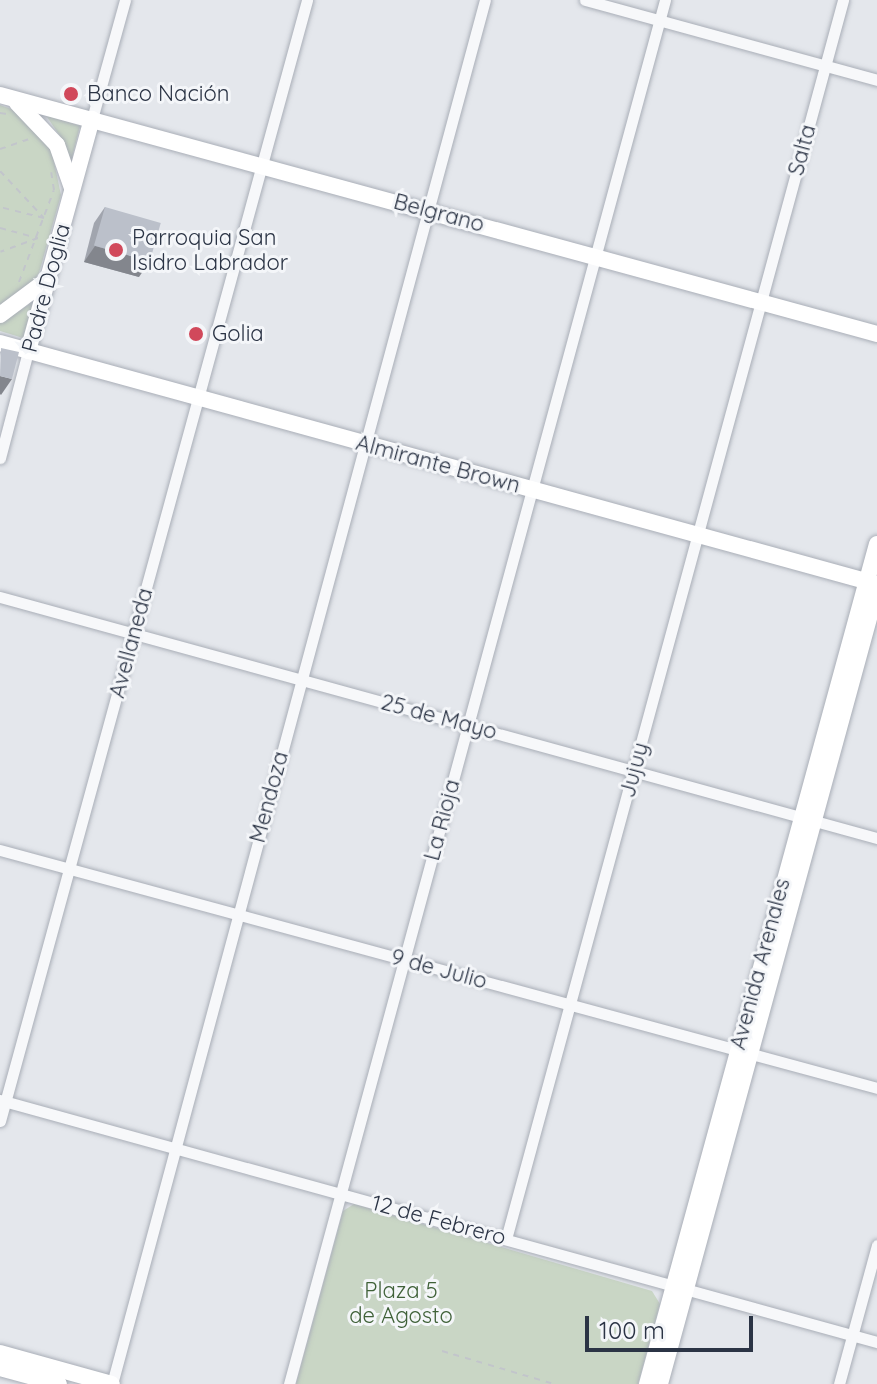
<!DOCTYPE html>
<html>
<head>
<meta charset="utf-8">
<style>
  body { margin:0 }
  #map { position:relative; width:877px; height:1384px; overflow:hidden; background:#e4e7ec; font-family:Quicksand,sans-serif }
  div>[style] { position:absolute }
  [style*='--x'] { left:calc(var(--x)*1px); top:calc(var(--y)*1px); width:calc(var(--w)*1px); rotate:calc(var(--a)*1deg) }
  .green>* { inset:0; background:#c9d6c5 }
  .path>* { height:2px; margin-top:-1px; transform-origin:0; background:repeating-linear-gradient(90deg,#c2c5cb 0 6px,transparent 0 12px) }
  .roads { filter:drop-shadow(0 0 2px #a9aeb7) drop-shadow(0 0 2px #a9aeb7) }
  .street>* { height:11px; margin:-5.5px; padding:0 5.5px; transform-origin:5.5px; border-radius:5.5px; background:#f7f8fa }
  .secondary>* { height:16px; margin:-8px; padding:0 8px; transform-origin:8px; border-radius:8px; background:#fff }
  .wall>* { inset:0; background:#a1a5ae }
  .shaded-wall>* { inset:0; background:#83868d }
  .building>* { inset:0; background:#bbc0ca; transform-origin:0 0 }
  .dots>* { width:22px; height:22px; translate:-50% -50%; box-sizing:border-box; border:4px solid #f4f6f9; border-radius:50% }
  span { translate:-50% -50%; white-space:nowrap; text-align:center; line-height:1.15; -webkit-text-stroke:6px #f4f6f9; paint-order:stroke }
  .poi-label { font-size:22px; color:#2b3445 }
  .left { translate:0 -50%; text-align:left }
  .street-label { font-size:22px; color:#2b3445 }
  .park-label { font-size:22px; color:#3f6138 }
  .scale { position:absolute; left:585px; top:1316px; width:168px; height:36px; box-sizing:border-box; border:4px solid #2b3445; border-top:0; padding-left:10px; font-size:24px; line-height:28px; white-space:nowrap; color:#2b3445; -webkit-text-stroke:6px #f4f6f9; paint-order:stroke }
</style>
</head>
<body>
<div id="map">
  <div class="green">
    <i style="clip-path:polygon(0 105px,17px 111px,50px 143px,61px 195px,39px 273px,27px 290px,0 310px)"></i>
    <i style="clip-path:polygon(45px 114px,80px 126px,71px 162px,62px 139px)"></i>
    <i style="clip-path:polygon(33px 302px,23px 338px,0 331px,0 323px)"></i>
    <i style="clip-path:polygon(354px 1204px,652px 1291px,660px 1304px,638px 1384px,296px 1384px,343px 1211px)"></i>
  </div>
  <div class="path">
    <i style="--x:0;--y:113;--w:7;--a:8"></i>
    <i style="--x:0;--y:149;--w:34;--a:-19"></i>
    <i style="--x:0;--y:171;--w:64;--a:46.9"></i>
    <i style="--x:44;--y:218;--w:45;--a:-166"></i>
    <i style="--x:0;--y:228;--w:39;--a:15"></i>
    <i style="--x:38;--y:238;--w:40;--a:159.8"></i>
    <i style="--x:19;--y:282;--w:98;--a:-69.2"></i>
    <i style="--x:54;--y:190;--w:18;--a:-99"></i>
    <i style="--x:442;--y:1351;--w:114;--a:16.4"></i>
  </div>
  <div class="roads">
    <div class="street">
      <i style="--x:585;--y:0;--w:303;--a:15.3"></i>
      <i style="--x:92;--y:119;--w:123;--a:-74.5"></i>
      <i style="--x:0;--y:458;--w:111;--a:-75.3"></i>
      <i style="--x:0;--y:597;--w:910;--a:15.37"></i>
      <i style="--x:0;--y:850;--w:909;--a:15.18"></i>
      <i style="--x:0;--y:1100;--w:910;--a:15.43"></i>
      <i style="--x:0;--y:1121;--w:1162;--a:-74.68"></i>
      <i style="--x:506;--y:1239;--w:1284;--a:-74.78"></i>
      <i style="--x:112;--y:1384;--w:1433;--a:-74.92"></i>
      <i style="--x:289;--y:1384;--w:1434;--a:-74.8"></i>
      <i style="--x:839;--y:1384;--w:144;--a:-74.7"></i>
    </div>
    <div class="secondary">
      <i style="--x:0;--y:95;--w:909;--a:15.24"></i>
      <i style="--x:17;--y:103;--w:58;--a:46.4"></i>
      <i style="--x:57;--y:145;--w:46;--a:70.8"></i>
      <i style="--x:0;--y:315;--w:59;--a:-36.7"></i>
      <i style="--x:0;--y:343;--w:910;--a:15.37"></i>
      <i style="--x:28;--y:351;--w:241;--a:-74.6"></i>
      <i style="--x:0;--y:1353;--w:116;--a:15.5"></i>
      <i style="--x:0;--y:1368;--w:61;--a:15.2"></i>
      <i style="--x:647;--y:1384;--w:871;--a:-74.69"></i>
      <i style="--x:660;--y:1384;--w:824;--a:-74.73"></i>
    </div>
  </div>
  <div class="wall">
    <i style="clip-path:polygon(105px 207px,139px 277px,84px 262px,94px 223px)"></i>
  </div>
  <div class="shaded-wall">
    <i style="clip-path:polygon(95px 246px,150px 261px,139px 277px,84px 262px)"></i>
    <i style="clip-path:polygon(0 376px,12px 379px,1px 395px,0 394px)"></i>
  </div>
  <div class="building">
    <i style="left:105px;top:207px;width:58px;height:40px;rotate:16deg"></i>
    <i style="clip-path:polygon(1px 348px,19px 352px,12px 379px,0 376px)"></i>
  </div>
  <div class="dots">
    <i style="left:71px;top:94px;background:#d1495b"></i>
    <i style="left:116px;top:250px;background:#d1495b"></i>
    <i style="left:196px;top:334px;background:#d1495b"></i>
  </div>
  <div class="poi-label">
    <span class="left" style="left:87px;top:94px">Banco Nación</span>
    <span class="left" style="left:132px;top:250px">Parroquia San<br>Isidro Labrador</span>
    <span class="left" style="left:212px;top:334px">Golia</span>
  </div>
  <div class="street-label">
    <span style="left:802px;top:150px;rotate:-75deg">Salta</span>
    <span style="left:439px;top:213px;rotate:15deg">Belgrano</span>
    <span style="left:46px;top:288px;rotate:-75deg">Padre Doglia</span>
    <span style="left:438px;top:464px;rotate:15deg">Almirante Brown</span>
    <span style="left:131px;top:643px;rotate:-75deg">Avellaneda</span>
    <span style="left:439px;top:717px;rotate:15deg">25 de Mayo</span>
    <span style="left:634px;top:770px;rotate:-75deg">Jujuy</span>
    <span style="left:269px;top:797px;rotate:-75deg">Mendoza</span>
    <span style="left:442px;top:820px;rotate:-75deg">La Rioja</span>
    <span style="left:760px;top:964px;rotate:-75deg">Avenida Arenales</span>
    <span style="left:439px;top:969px;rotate:15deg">9 de Julio</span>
    <span style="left:439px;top:1220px;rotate:15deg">12 de Febrero</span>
  </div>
  <div class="park-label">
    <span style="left:401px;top:1303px">Plaza 5<br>de Agosto</span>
  </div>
  <div class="scale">100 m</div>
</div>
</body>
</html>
